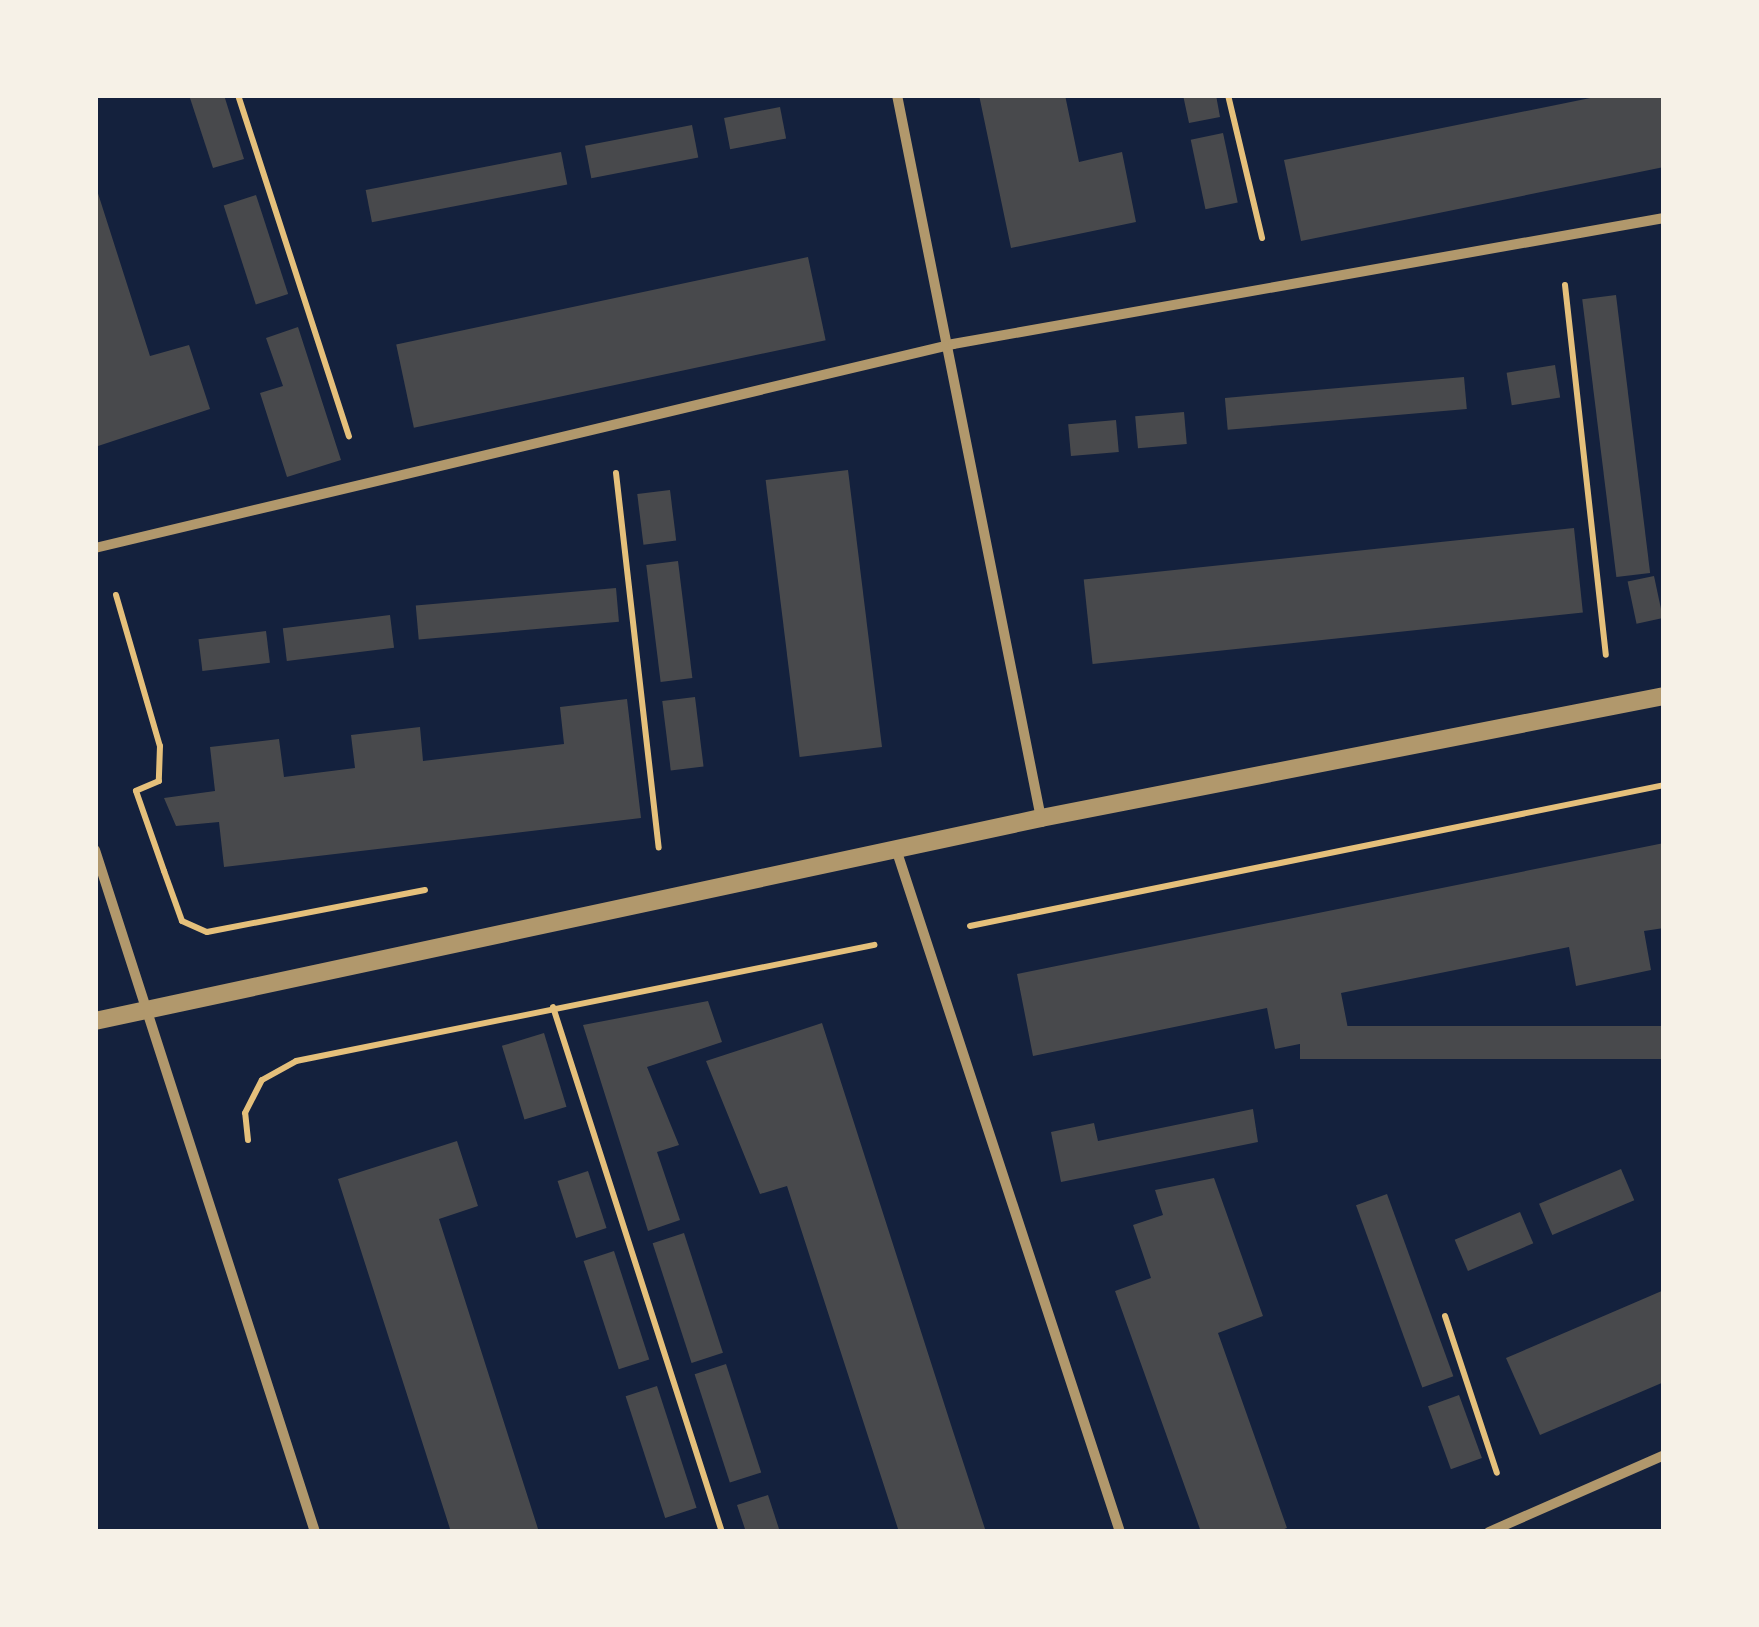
<!DOCTYPE html>
<html>
<head>
<meta charset="utf-8">
<style>
  body { margin:0 }
  #map { position:relative; width:1759px; height:1627px; overflow:hidden; background:#14213d; font-family:Helvetica,sans-serif }
  div>[style] { position:absolute }
  [style*='--x'] { left:calc(var(--x)*1px); top:calc(var(--y)*1px); width:calc(var(--w)*1px); rotate:calc(var(--a)*1deg) }
  .building>* { inset:0; background:#48494c; transform-origin:0 0 }
  .path>* { height:6px; margin:-3px; padding:0 3px; transform-origin:3px; border-radius:3px; background:#e5c07b }
  .minor>* { height:10px; margin:-5px; padding:0 5px; transform-origin:5px; border-radius:5px; background:#b1986c }
  .tertiary>* { height:18px; margin:-9px; padding:0 9px; transform-origin:9px; border-radius:9px; background:#b1986c }
  span { translate:-50% -50%; white-space:nowrap; text-align:center; line-height:1.15; -webkit-text-stroke:8px #f6f1e7; paint-order:stroke }
  .frame { position:absolute; inset:0; border:98px solid #f6f1e7; pointer-events:none }
</style>
</head>
<body>
<div id="map">
  <div class="building">
    <i style="clip-path:polygon(189px 95px,224px 95px,244px 159px,213px 168px)"></i>
    <i style="clip-path:polygon(979px 95px,1065px 95px,1079px 162px,1122px 152px,1136px 222px,1011px 248px)"></i>
    <i style="clip-path:polygon(1183px 95px,1216px 95px,1220px 117px,1189px 123px)"></i>
    <i style="clip-path:polygon(1605px 95px,1664px 95px,1664px 167px,1301px 241px,1284px 160px)"></i>
    <i style="left:780px;top:107px;width:32px;height:57px;rotate:79deg"></i>
    <i style="left:692px;top:125px;width:33px;height:109px;rotate:79deg"></i>
    <i style="left:1223px;top:133px;width:71px;height:33px;rotate:78deg"></i>
    <i style="left:561px;top:152px;width:33px;height:199px;rotate:79deg"></i>
    <i style="clip-path:polygon(95px 184px,150px 356px,189px 345px,210px 409px,95px 447px)"></i>
    <i style="left:256px;top:195px;width:104px;height:34px;rotate:72deg"></i>
    <i style="left:808px;top:257px;width:85px;height:421px;rotate:78deg"></i>
    <i style="left:1616px;top:295px;width:280px;height:34px;rotate:83deg"></i>
    <i style="clip-path:polygon(298px 327px,341px 460px,287px 477px,260px 393px,283px 386px,266px 338px)"></i>
    <i style="left:1555px;top:365px;width:33px;height:49px;rotate:81deg"></i>
    <i style="left:1464px;top:377px;width:32px;height:240px;rotate:85deg"></i>
    <i style="left:1184px;top:412px;width:32px;height:49px;rotate:85deg"></i>
    <i style="left:1116px;top:420px;width:32px;height:48px;rotate:85deg"></i>
    <i style="left:848px;top:470px;width:279px;height:83px;rotate:83deg"></i>
    <i style="left:670px;top:490px;width:51px;height:33px;rotate:83deg"></i>
    <i style="left:1574px;top:528px;width:85px;height:493px;rotate:84deg"></i>
    <i style="left:678px;top:561px;width:118px;height:32px;rotate:83deg"></i>
    <i style="left:1654px;top:576px;width:43px;height:27px;rotate:78deg"></i>
    <i style="left:616px;top:588px;width:34px;height:201px;rotate:85deg"></i>
    <i style="left:390px;top:615px;width:33px;height:108px;rotate:83deg"></i>
    <i style="left:266px;top:631px;width:32px;height:68px;rotate:83deg"></i>
    <i style="left:695px;top:697px;width:70px;height:33px;rotate:83deg"></i>
    <i style="clip-path:polygon(627px 699px,641px 818px,224px 867px,219px 822px,176px 826px,164px 798px,215px 791px,210px 747px,279px 739px,284px 777px,355px 768px,351px 735px,420px 727px,423px 761px,564px 744px,560px 707px)"></i>
    <i style="clip-path:polygon(1664px 843px,1664px 928px,1644px 931px,1651px 970px,1576px 986px,1569px 947px,1341px 993px,1349px 1034px,1275px 1049px,1267px 1008px,1033px 1056px,1017px 974px)"></i>
    <i style="clip-path:polygon(708px 1001px,722px 1042px,647px 1067px,679px 1145px,657px 1152px,680px 1220px,648px 1231px,583px 1025px)"></i>
    <i style="clip-path:polygon(822px 1023px,951px 1425px,986px 1532px,899px 1532px,787px 1186px,760px 1194px,706px 1061px)"></i>
    <i style="left:1664px;top:1026px;width:33px;height:364px;rotate:90deg"></i>
    <i style="left:544px;top:1033px;width:77px;height:44px;rotate:73deg"></i>
    <i style="clip-path:polygon(1253px 1109px,1258px 1142px,1061px 1182px,1051px 1132px,1094px 1123px,1098px 1141px)"></i>
    <i style="clip-path:polygon(457px 1141px,478px 1206px,439px 1219px,539px 1532px,451px 1532px,338px 1179px)"></i>
    <i style="left:1621px;top:1169px;width:34px;height:89px;rotate:67deg"></i>
    <i style="left:588px;top:1171px;width:60px;height:32px;rotate:72deg"></i>
    <i style="clip-path:polygon(1214px 1178px,1263px 1316px,1218px 1333px,1287px 1528px,1276px 1532px,1201px 1532px,1115px 1291px,1151px 1278px,1133px 1225px,1163px 1215px,1155px 1190px)"></i>
    <i style="left:1387px;top:1194px;width:194px;height:33px;rotate:70deg"></i>
    <i style="left:1520px;top:1212px;width:34px;height:71px;rotate:67deg"></i>
    <i style="left:684px;top:1233px;width:126px;height:33px;rotate:72deg"></i>
    <i style="left:614px;top:1251px;width:114px;height:32px;rotate:72deg"></i>
    <i style="clip-path:polygon(1664px 1290px,1664px 1382px,1540px 1435px,1506px 1358px)"></i>
    <i style="left:726px;top:1364px;width:114px;height:33px;rotate:72deg"></i>
    <i style="left:657px;top:1386px;width:128px;height:33px;rotate:72deg"></i>
    <i style="left:1459px;top:1395px;width:67px;height:33px;rotate:70deg"></i>
    <i style="clip-path:polygon(768px 1495px,780px 1532px,746px 1532px,737px 1505px)"></i>
  </div>
  <div class="path">
    <i style="--x:238;--y:95;--w:359;--a:72"></i>
    <i style="--x:1228;--y:95;--w:147;--a:76.6"></i>
    <i style="--x:1565;--y:285;--w:372;--a:83.7"></i>
    <i style="--x:616;--y:473;--w:377;--a:83.5"></i>
    <i style="--x:116;--y:595;--w:157;--a:73.8"></i>
    <i style="--x:160;--y:746;--w:35;--a:92"></i>
    <i style="--x:159;--y:781;--w:25;--a:157"></i>
    <i style="--x:136;--y:791;--w:85;--a:70.7"></i>
    <i style="--x:164;--y:871;--w:53;--a:70.2"></i>
    <i style="--x:182;--y:921;--w:27;--a:24"></i>
    <i style="--x:207;--y:932;--w:222;--a:-10.9"></i>
    <i style="--x:970;--y:926;--w:708;--a:-11.48"></i>
    <i style="--x:553;--y:1007;--w:552;--a:72.16"></i>
    <i style="--x:248;--y:1140;--w:27;--a:-96"></i>
    <i style="--x:245;--y:1113;--w:37;--a:-63"></i>
    <i style="--x:262;--y:1080;--w:39;--a:-29"></i>
    <i style="--x:296;--y:1061;--w:590;--a:-11.35"></i>
    <i style="--x:1445;--y:1316;--w:165;--a:71.7"></i>
  </div>
  <div class="minor">
    <i style="--x:897;--y:95;--w:737;--a:78.74"></i>
    <i style="--x:95;--y:548;--w:882;--a:-13.37"></i>
    <i style="--x:953;--y:344;--w:722;--a:-10.05"></i>
    <i style="--x:896;--y:849;--w:719;--a:71.84"></i>
    <i style="--x:95;--y:850;--w:717;--a:72.12"></i>
    <i style="--x:1489;--y:1532;--w:191;--a:-23.7"></i>
  </div>
  <div class="tertiary">
    <i style="--x:95;--y:1021;--w:968;--a:-12.11"></i>
    <i style="--x:1041;--y:818;--w:635;--a:-11.08"></i>
  </div>
  <div class="frame"></div>
</div>
</body>
</html>
